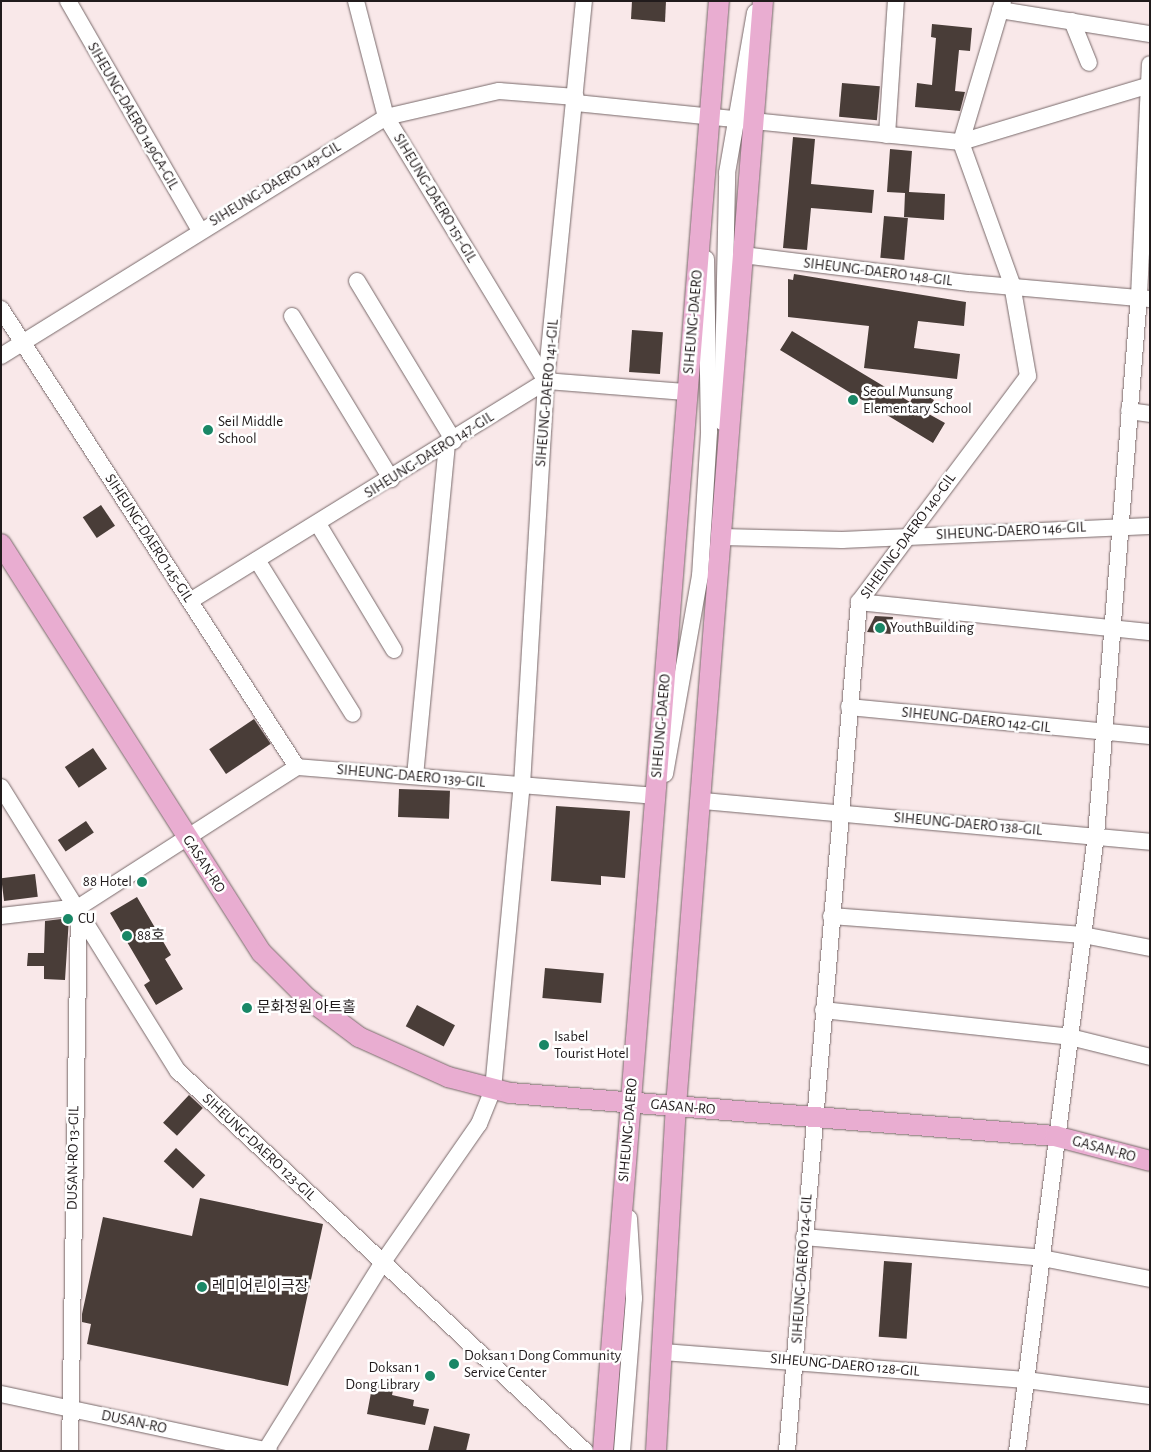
<!DOCTYPE html>
<html>
<head>
<meta charset="utf-8">
<style>
  body { margin:0 }
  #map { position:relative; width:1151px; height:1452px; overflow:hidden; background:#f9e8e9; font-family:"Alegreya Sans","Noto Sans KR",sans-serif }
  div>[style] { position:absolute }
  [style*='--x'] { left:calc(var(--x)*1px); top:calc(var(--y)*1px); width:calc(var(--w)*1px); rotate:calc(var(--a)*1deg) }
  .building>* { inset:0; background:#493d38; transform-origin:0 0 }
  .roads { filter:drop-shadow(0 0 1px #78696a) drop-shadow(0 0 1px #78696a) }
  .minor>* { height:16px; margin:-8px; padding:0 8px; transform-origin:8px; border-radius:8px; background:#fff }
  .major>* { height:20px; margin:-10px; padding:0 10px; transform-origin:10px; border-radius:10px; background:#e9add1 }
  .dots>* { width:14px; height:14px; translate:-50% -50%; box-sizing:border-box; border:2px solid #fff; border-radius:50% }
  span { translate:-50% -50%; white-space:nowrap; text-align:center; line-height:1.15; -webkit-text-stroke:5px #fff; paint-order:stroke }
  .street-label { font-size:15px; color:#211b1c }
  .poi-label { font-size:15px; color:#211b1c }
  .left { translate:0 -50%; text-align:left }
  .right { translate:-100% -50%; text-align:right }
  .frame { position:absolute; inset:0; border:2px solid #211b1c; pointer-events:none }
</style>
</head>
<body>
<div id="map">
  <div class="building">
    <i style="clip-path:polygon(632px 1px,666px 1px,665px 22px,631px 19px)"></i>
    <i style="clip-path:polygon(932px 24px,972px 28px,970px 51px,959px 50px,955px 91px,965px 92px,960px 111px,915px 107px,917px 83px,932px 85px,936px 38px,931px 37px)"></i>
    <i style="left:842px;top:83px;width:38px;height:34px;rotate:5deg"></i>
    <i style="clip-path:polygon(793px 137px,815px 139px,811px 184px,874px 190px,872px 213px,811px 208px,807px 250px,783px 248px)"></i>
    <i style="clip-path:polygon(890px 149px,912px 151px,909px 192px,945px 194px,944px 220px,904px 217px,905px 193px,887px 192px)"></i>
    <i style="left:884px;top:216px;width:24px;height:42px;rotate:5deg"></i>
    <i style="clip-path:polygon(794px 274px,966px 302px,964px 326px,918px 321px,914px 348px,960px 354px,957px 379px,864px 368px,869px 326px,788px 317px,788px 279px,793px 280px)"></i>
    <i style="left:632px;top:330px;width:31px;height:42px;rotate:4deg"></i>
    <i style="clip-path:polygon(792px 331px,910px 402px,917px 390px,934px 400px,927px 413px,945px 423px,933px 443px,780px 350px)"></i>
    <i style="left:101px;top:505px;width:25px;height:22px;rotate:56deg"></i>
    <i style="clip-path:polygon(875px 616px,893px 617px,891px 634px,867px 632px)"></i>
    <i style="left:254px;top:719px;width:30px;height:54px;rotate:56deg"></i>
    <i style="left:93px;top:748px;width:25px;height:34px;rotate:56deg"></i>
    <i style="left:399px;top:789px;width:51px;height:28px;rotate:2deg"></i>
    <i style="clip-path:polygon(556px 806px,630px 811px,625px 878px,601px 876px,601px 885px,551px 881px)"></i>
    <i style="left:86px;top:821px;width:14px;height:34px;rotate:56deg"></i>
    <i style="left:35px;top:874px;width:23px;height:34px;rotate:83deg"></i>
    <i style="clip-path:polygon(137px 897px,171px 955px,165px 959px,183px 989px,156px 1005px,144px 985px,150px 981px,110px 913px)"></i>
    <i style="clip-path:polygon(69px 918px,65px 980px,44px 979px,44px 966px,27px 966px,28px 953px,44px 953px,45px 921px)"></i>
    <i style="left:545px;top:968px;width:59px;height:30px;rotate:5deg"></i>
    <i style="left:417px;top:1005px;width:43px;height:24px;rotate:28deg"></i>
    <i style="left:189px;top:1095px;width:19px;height:38px;rotate:43deg"></i>
    <i style="left:176px;top:1148px;width:40px;height:18px;rotate:43deg"></i>
    <i style="clip-path:polygon(200px 1198px,323px 1224px,288px 1386px,87px 1344px,91px 1324px,82px 1322px,82px 1314px,103px 1217px,192px 1236px)"></i>
    <i style="left:884px;top:1261px;width:28px;height:76px;rotate:4deg"></i>
    <i style="clip-path:polygon(373px 1382px,394px 1386px,392px 1395px,414px 1400px,413px 1406px,429px 1409px,425px 1425px,367px 1414px)"></i>
    <i style="clip-path:polygon(434px 1426px,470px 1434px,466px 1451px,428px 1451px)"></i>
  </div>
  <div class="roads">
    <div class="minor">
      <i style="--x:68;--y:1;--w:263;--a:60.1"></i>
      <i style="--x:356;--y:1;--w:120;--a:75.5"></i>
      <i style="--x:386;--y:117;--w:309;--a:58.8"></i>
      <i style="--x:1000;--y:10;--w:152;--a:9.1"></i>
      <i style="--x:1072;--y:21;--w:45;--a:68"></i>
      <i style="--x:576;--y:103;--w:387;--a:5.8"></i>
      <i style="--x:961;--y:142;--w:197;--a:-16.8"></i>
      <i style="--x:887;--y:135;--w:134;--a:-86.2"></i>
      <i style="--x:743;--y:255;--w:228;--a:7.1"></i>
      <i style="--x:969;--y:283;--w:181;--a:5.1"></i>
      <i style="--x:357;--y:281;--w:187;--a:58.8"></i>
      <i style="--x:1;--y:309;--w:545;--a:57.13"></i>
      <i style="--x:292;--y:316;--w:191;--a:58.7"></i>
      <i style="--x:1;--y:356;--w:453;--a:-31.8"></i>
      <i style="--x:386;--y:117;--w:116;--a:-13"></i>
      <i style="--x:499;--y:91;--w:77;--a:4.5"></i>
      <i style="--x:1129;--y:411;--w:21;--a:8"></i>
      <i style="--x:722;--y:422;--w:249;--a:-88.8"></i>
      <i style="--x:727;--y:173;--w:163;--a:-80.1"></i>
      <i style="--x:318;--y:524;--w:147;--a:58.9"></i>
      <i style="--x:722;--y:537;--w:120;--a:1.4"></i>
      <i style="--x:842;--y:540;--w:308;--a:-2.6"></i>
      <i style="--x:257;--y:560;--w:181;--a:58.1"></i>
      <i style="--x:190;--y:601;--w:418;--a:-31.7"></i>
      <i style="--x:546;--y:381;--w:141;--a:4.5"></i>
      <i style="--x:859;--y:602;--w:293;--a:5.9"></i>
      <i style="--x:849;--y:707;--w:302;--a:5.5"></i>
      <i style="--x:665;--y:774;--w:201;--a:-80"></i>
      <i style="--x:700;--y:576;--w:145;--a:-86.4"></i>
      <i style="--x:709;--y:431;--w:172;--a:-91"></i>
      <i style="--x:415;--y:776;--w:333;--a:-84.5"></i>
      <i style="--x:1;--y:787;--w:335;--a:58.1"></i>
      <i style="--x:178;--y:1071;--w:557;--a:43.04"></i>
      <i style="--x:703;--y:801;--w:449;--a:5.2"></i>
      <i style="--x:1;--y:916;--w:79;--a:-6.6"></i>
      <i style="--x:79;--y:907;--w:259;--a:-32.7"></i>
      <i style="--x:297;--y:767;--w:359;--a:4.6"></i>
      <i style="--x:831;--y:916;--w:253;--a:4.3"></i>
      <i style="--x:1083;--y:935;--w:68;--a:11"></i>
      <i style="--x:823;--y:1010;--w:248;--a:6.2"></i>
      <i style="--x:1070;--y:1037;--w:82;--a:14"></i>
      <i style="--x:804;--y:1237;--w:239;--a:5"></i>
      <i style="--x:1042;--y:1258;--w:110;--a:11"></i>
      <i style="--x:663;--y:1352;--w:364;--a:4.4"></i>
      <i style="--x:1026;--y:1380;--w:125;--a:7.4"></i>
      <i style="--x:1;--y:1394;--w:274;--a:12"></i>
      <i style="--x:266;--y:1450;--w:221;--a:-58.1"></i>
      <i style="--x:383;--y:1262;--w:168;--a:-55.2"></i>
      <i style="--x:479;--y:1124;--w:38;--a:-68"></i>
      <i style="--x:493;--y:1089;--w:305;--a:-84.6"></i>
      <i style="--x:522;--y:785;--w:405;--a:-86.6"></i>
      <i style="--x:546;--y:381;--w:382;--a:-84.3"></i>
      <i style="--x:70;--y:1451;--w:544;--a:-89.05"></i>
      <i style="--x:622;--y:1451;--w:153;--a:-85.5"></i>
      <i style="--x:634;--y:1298;--w:80;--a:-93.6"></i>
      <i style="--x:787;--y:1451;--w:852;--a:-85.15"></i>
      <i style="--x:859;--y:602;--w:282;--a:-53.2"></i>
      <i style="--x:1028;--y:376;--w:93;--a:-99.9"></i>
      <i style="--x:1012;--y:284;--w:151;--a:-109.8"></i>
      <i style="--x:961;--y:142;--w:147;--a:-73.4"></i>
      <i style="--x:1017;--y:1451;--w:621;--a:-82.69"></i>
      <i style="--x:1096;--y:835;--w:541;--a:-85.44"></i>
      <i style="--x:1139;--y:296;--w:232;--a:-87.3"></i>
    </div>
    <div class="major">
      <i style="--x:1;--y:544;--w:485;--a:57.5"></i>
      <i style="--x:262;--y:953;--w:64;--a:45"></i>
      <i style="--x:307;--y:998;--w:65;--a:36.9"></i>
      <i style="--x:359;--y:1037;--w:98;--a:24.2"></i>
      <i style="--x:448;--y:1077;--w:64;--a:14.5"></i>
      <i style="--x:510;--y:1093;--w:547;--a:4.51"></i>
      <i style="--x:1055;--y:1136;--w:98;--a:14.7"></i>
      <i style="--x:603;--y:1451;--w:1455;--a:-85.43"></i>
      <i style="--x:656;--y:1451;--w:346;--a:-86.7"></i>
      <i style="--x:676;--y:1106;--w:1108;--a:-85.5"></i>
    </div>
  </div>
  <div class="dots">
    <i style="left:853px;top:400px;background:#198766"></i>
    <i style="left:208px;top:430px;background:#198766"></i>
    <i style="left:880px;top:628px;background:#198766"></i>
    <i style="left:142px;top:882px;background:#198766"></i>
    <i style="left:68px;top:919px;background:#198766"></i>
    <i style="left:127px;top:936px;background:#198766"></i>
    <i style="left:247px;top:1008px;background:#198766"></i>
    <i style="left:544px;top:1045px;background:#198766"></i>
    <i style="left:202px;top:1287px;background:#198766"></i>
    <i style="left:454px;top:1364px;background:#198766"></i>
    <i style="left:430px;top:1376px;background:#198766"></i>
  </div>
  <div class="street-label">
    <span style="left:133px;top:116px;rotate:60deg">SIHEUNG-DAERO 149GA-GIL</span>
    <span style="left:275px;top:184px;rotate:-31deg">SIHEUNG-DAERO 149-GIL</span>
    <span style="left:435px;top:198px;rotate:59deg">SIHEUNG-DAERO 151-GIL</span>
    <span style="left:878px;top:272px;rotate:7deg">SIHEUNG-DAERO 148-GIL</span>
    <span style="left:693px;top:322px;rotate:-85deg">SIHEUNG-DAERO</span>
    <span style="left:547px;top:393px;rotate:-85deg">SIHEUNG-DAERO 141-GIL</span>
    <span style="left:429px;top:455px;rotate:-32deg">SIHEUNG-DAERO 147-GIL</span>
    <span style="left:1011px;top:531px;rotate:-3deg">SIHEUNG-DAERO 146-GIL</span>
    <span style="left:908px;top:536px;rotate:-54deg">SIHEUNG-DAERO 140-GIL</span>
    <span style="left:149px;top:538px;rotate:57deg">SIHEUNG-DAERO 145-GIL</span>
    <span style="left:976px;top:720px;rotate:6deg">SIHEUNG-DAERO 142-GIL</span>
    <span style="left:661px;top:726px;rotate:-85deg">SIHEUNG-DAERO</span>
    <span style="left:411px;top:776px;rotate:5deg">SIHEUNG-DAERO 139-GIL</span>
    <span style="left:968px;top:824px;rotate:5deg">SIHEUNG-DAERO 138-GIL</span>
    <span style="left:204px;top:864px;rotate:57deg">GASAN-RO</span>
    <span style="left:683px;top:1107px;rotate:5deg">GASAN-RO</span>
    <span style="left:628px;top:1130px;rotate:-85deg">SIHEUNG-DAERO</span>
    <span style="left:259px;top:1147px;rotate:43deg">SIHEUNG-DAERO 123-GIL</span>
    <span style="left:1104px;top:1149px;rotate:15deg">GASAN-RO</span>
    <span style="left:73px;top:1158px;rotate:-89deg">DUSAN-RO 13-GIL</span>
    <span style="left:802px;top:1269px;rotate:-86deg">SIHEUNG-DAERO 124-GIL</span>
    <span style="left:845px;top:1365px;rotate:5deg">SIHEUNG-DAERO 128-GIL</span>
    <span style="left:134px;top:1422px;rotate:12deg">DUSAN-RO</span>
  </div>
  <div class="poi-label">
    <span class="left" style="left:863px;top:400px">Seoul Munsung<br>Elementary School</span>
    <span class="left" style="left:218px;top:430px">Seil Middle<br>School</span>
    <span class="left" style="left:890px;top:628px">YouthBuilding</span>
    <span class="right" style="left:132px;top:882px">88 Hotel</span>
    <span class="left" style="left:78px;top:919px">CU</span>
    <span class="left" style="left:137px;top:936px">88호</span>
    <span class="left" style="left:257px;top:1008px">문화정원 아트홀</span>
    <span class="left" style="left:554px;top:1045px">Isabel<br>Tourist Hotel</span>
    <span class="left" style="left:212px;top:1287px">레미어린이극장</span>
    <span class="left" style="left:464px;top:1364px">Doksan 1 Dong Community<br>Service Center</span>
    <span class="right" style="left:420px;top:1376px">Doksan 1<br>Dong Library</span>
  </div>
  <div class="frame"></div>
</div>
</body>
</html>
